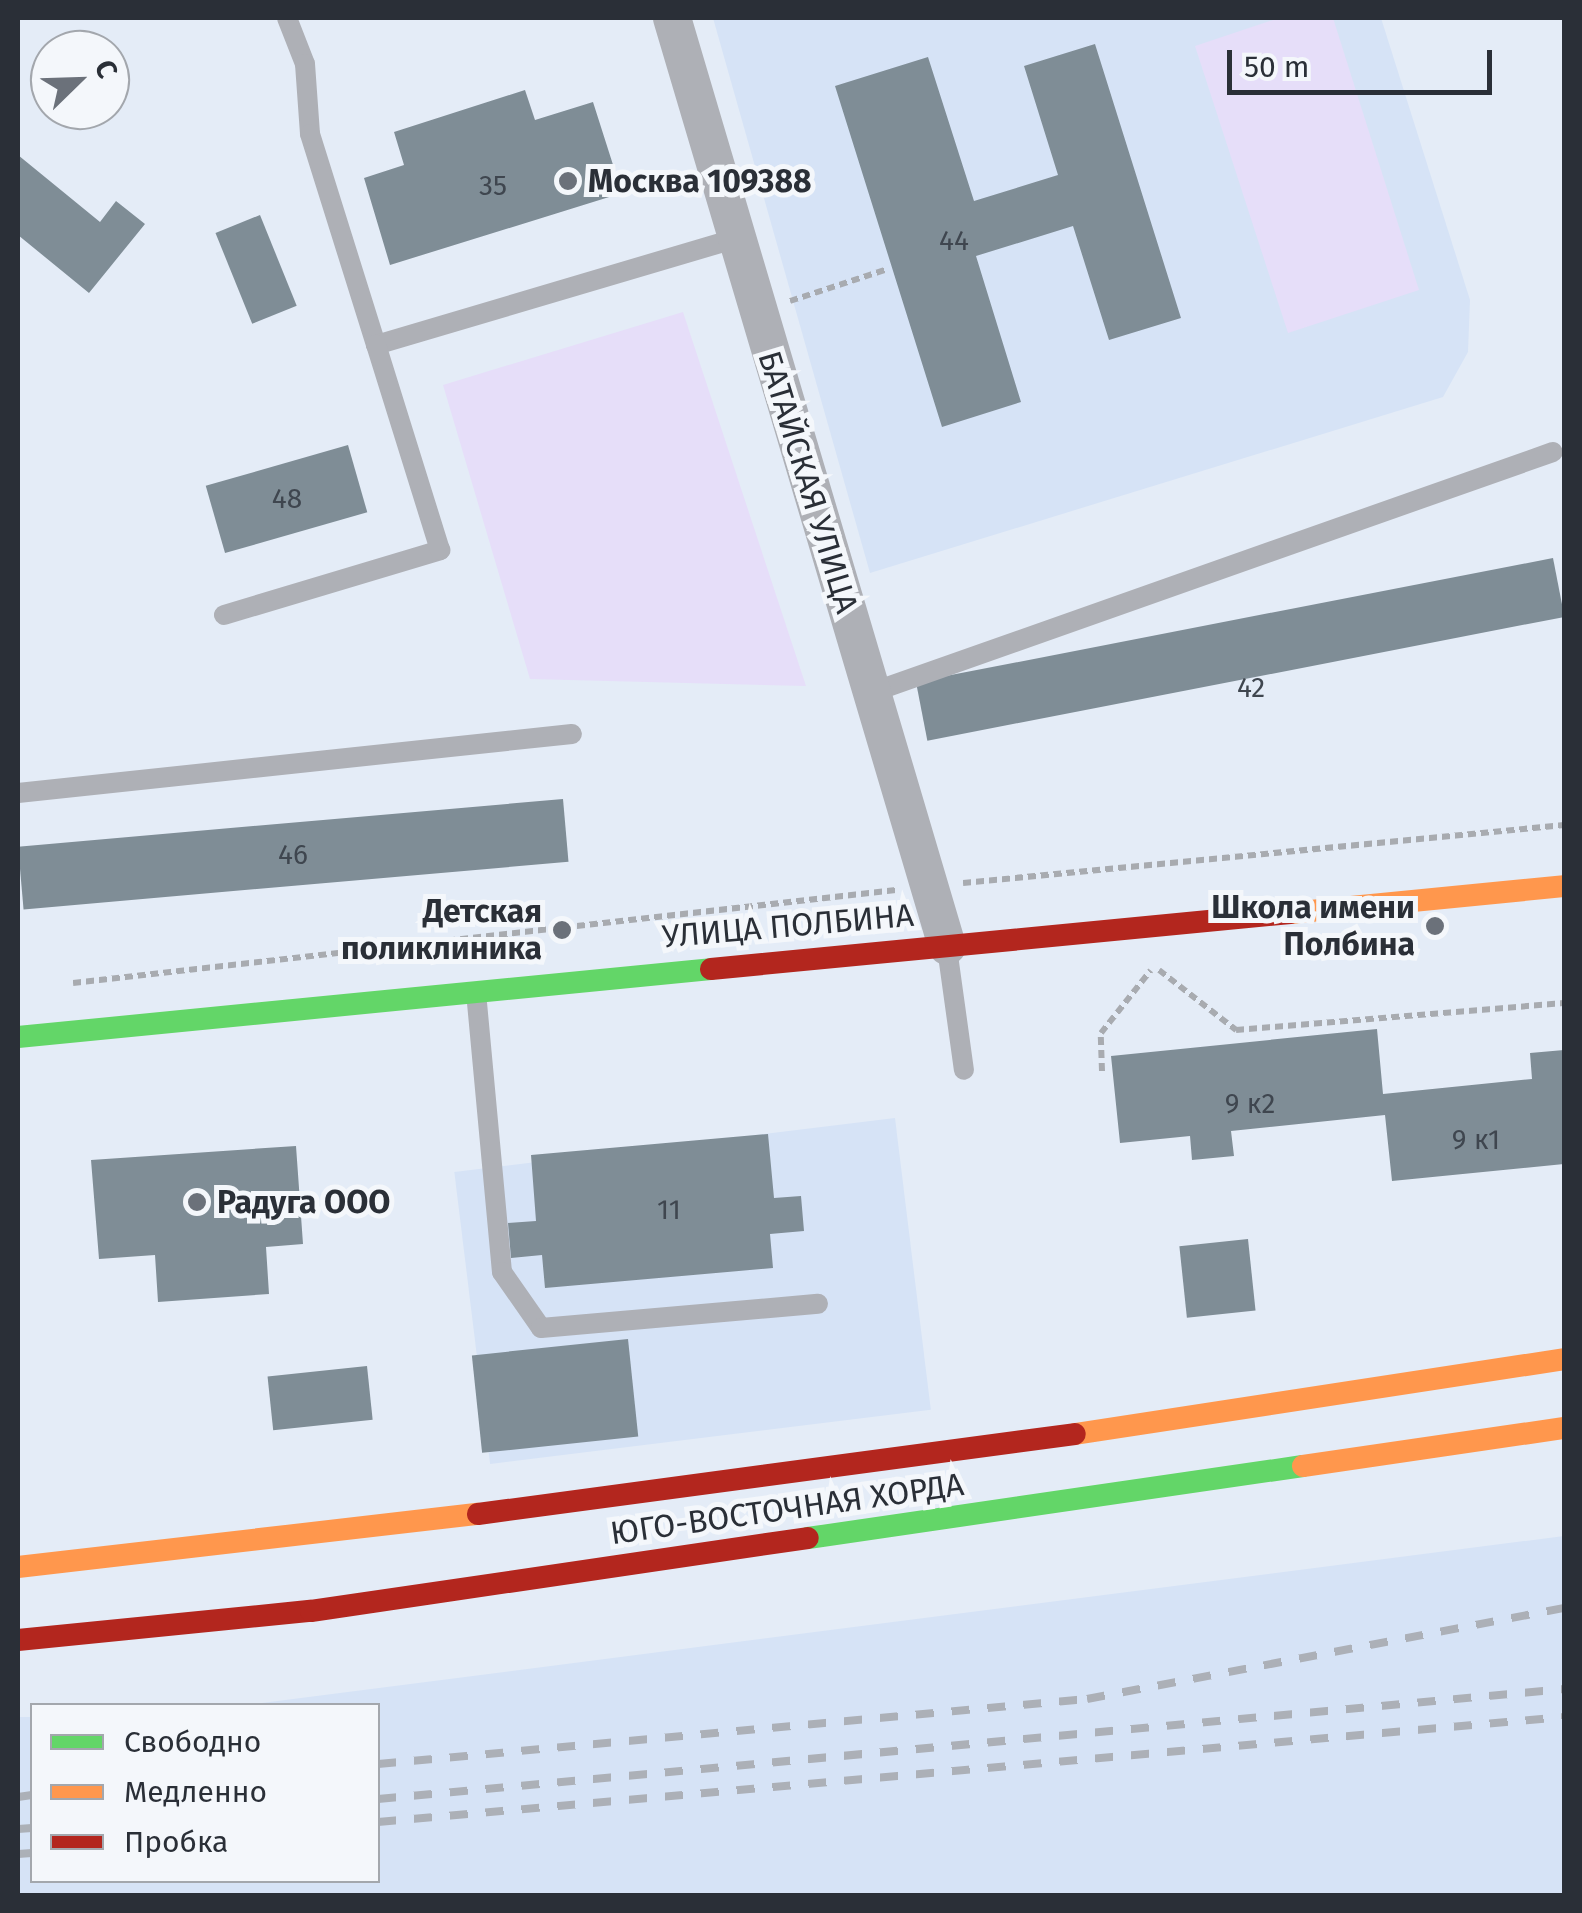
<!DOCTYPE html>
<html>
<head>
<meta charset="utf-8">
<style>
  body { margin:0 }
  #map { position:relative; width:1582px; height:1913px; overflow:hidden; background:#e4ecf7; font-family:"Fira Sans",sans-serif }
  div>[style] { position:absolute }
  [style*='--x'] { left:calc(var(--x)*1px); top:calc(var(--y)*1px); width:calc(var(--w)*1px); rotate:calc(var(--a)*1deg) }
  .built>* { inset:0; background:#d6e3f6; transform-origin:0 0 }
  .green>* { inset:0; background:#e6def9 }
  .building>* { inset:0; background:#7f8d96; transform-origin:0 0 }
  .path>* { height:6px; margin-top:-3px; transform-origin:0; background:repeating-linear-gradient(90deg,#a8abb0 0 8px,transparent 0 13px) }
  .lane>* { height:20px; margin:-10px; padding:0 10px; transform-origin:10px; border-radius:10px; background:#aeb0b6 }
  .street>* { height:38px; margin:-19px; padding:0 19px; transform-origin:19px; border-radius:19px; background:#aeb0b6 }
  .fast>* { height:22px; margin:-11px; padding:0 11px; transform-origin:11px; border-radius:11px; background:#63d668 }
  .slow>* { height:22px; margin:-11px; padding:0 11px; transform-origin:11px; border-radius:11px; background:#ff974d }
  .jam>* { height:22px; margin:-11px; padding:0 11px; transform-origin:11px; border-radius:11px; background:#b3261e }
  .rail>* { height:8px; margin-top:-4px; transform-origin:0; background:repeating-linear-gradient(90deg,#acb0b7 0 18px,transparent 0 36px) }
  .dots>* { width:28px; height:28px; translate:-50% -50%; box-sizing:border-box; border:5px solid #f4f7fb; border-radius:50% }
  span { translate:-50% -50%; white-space:nowrap; text-align:center; line-height:1.15; -webkit-text-stroke:10px #f4f7fb; paint-order:stroke }
  .number-label { font-size:28px; color:#3f464f }
  .number-label span { -webkit-text-stroke-width:0 }
  .poi-label { font-size:32px; color:#2a2f37; font-weight:700 }
  .left { translate:0 -50%; text-align:left }
  .right { translate:-100% -50%; text-align:right }
  .street-label { font-size:32px; color:#2a2f37 }
  .frame { position:absolute; inset:0; border:20px solid #2a2f37; pointer-events:none }
  .legend { position:absolute; left:30px; top:1703px; width:350px; height:180px; box-sizing:border-box; background:#f4f7fb; border:2px solid #a3a7ad; margin:0; padding:12px 18px; list-style:none; font-size:30px; color:#2a2f37 }
  .legend li { display:flex; align-items:center; gap:20px; height:50px }
  .legend b { width:50px; border:2px solid #a3a7ad }
  .north { position:absolute; left:30px; top:30px; width:100px; height:100px; box-sizing:border-box; background:#f4f7fb; border:2px solid #a3a7ad; border-radius:50%; rotate:67deg; font-size:28px; font-weight:700; line-height:40px; text-align:center; color:#2a2f37 }
  .north::after { content:''; display:block; margin:auto; width:35px; height:45px; background:#6b717a; clip-path:polygon(50% 0,100% 100%,50% 72%,0 100%) }
  .scale { position:absolute; left:1227px; top:50px; width:265px; height:45px; box-sizing:border-box; border:5px solid #2a2f37; border-top:0; padding-left:12px; font-size:30px; line-height:35px; white-space:nowrap; color:#2a2f37; -webkit-text-stroke:8px #f4f7fb; paint-order:stroke }
</style>
</head>
<body>
<div id="map">
  <div class="built">
    <i style="clip-path:polygon(713px 18px,1381px 18px,1470px 300px,1468px 352px,1443px 397px,870px 573px)"></i>
    <i style="left:895px;top:1118px;width:294px;height:444px;rotate:83deg"></i>
    <i style="clip-path:polygon(1564px 1536px,1564px 1895px,18px 1895px,18px 1717px,32px 1717px,32px 1880px,378px 1880px,378px 1706px,246px 1705px)"></i>
  </div>
  <div class="green">
    <i style="clip-path:polygon(1279px 18px,1333px 18px,1419px 290px,1288px 333px,1195px 46px)"></i>
    <i style="clip-path:polygon(683px 312px,806px 686px,530px 679px,443px 385px)"></i>
  </div>
  <div class="building">
    <i style="clip-path:polygon(1095px 44px,1181px 318px,1109px 340px,1073px 226px,976px 256px,1021px 402px,942px 427px,835px 86px,928px 57px,974px 201px,1058px 175px,1024px 66px)"></i>
    <i style="clip-path:polygon(525px 90px,535px 120px,593px 102px,622px 193px,390px 265px,364px 178px,404px 165px,394px 132px)"></i>
    <i style="clip-path:polygon(18px 155px,100px 222px,116px 201px,145px 224px,89px 293px,18px 235px)"></i>
    <i style="left:260px;top:215px;width:98px;height:48px;rotate:68deg"></i>
    <i style="left:348px;top:445px;width:70px;height:148px;rotate:74deg"></i>
    <i style="left:1553px;top:558px;width:60px;height:649px;rotate:79deg"></i>
    <i style="left:563px;top:799px;width:63px;height:547px;rotate:85deg"></i>
    <i style="clip-path:polygon(1377px 1029px,1383px 1094px,1532px 1079px,1530px 1053px,1564px 1050px,1564px 1164px,1392px 1181px,1385px 1115px,1231px 1131px,1234px 1156px,1192px 1160px,1190px 1136px,1120px 1143px,1111px 1056px)"></i>
    <i style="clip-path:polygon(768px 1134px,774px 1198px,801px 1196px,804px 1231px,770px 1234px,773px 1268px,545px 1288px,542px 1255px,511px 1258px,508px 1223px,536px 1221px,531px 1155px)"></i>
    <i style="clip-path:polygon(296px 1146px,303px 1244px,266px 1247px,269px 1294px,158px 1302px,155px 1255px,99px 1259px,91px 1160px)"></i>
    <i style="left:1248px;top:1239px;width:72px;height:69px;rotate:84deg"></i>
    <i style="left:628px;top:1339px;width:98px;height:157px;rotate:84deg"></i>
    <i style="left:367px;top:1366px;width:54px;height:100px;rotate:84deg"></i>
  </div>
  <div class="path">
    <i style="--x:790;--y:301;--w:100;--a:-18.1"></i>
    <i style="--x:963;--y:883;--w:604;--a:-5.51"></i>
    <i style="--x:1159;--y:970;--w:98;--a:37.9"></i>
    <i style="--x:1236;--y:1030;--w:329;--a:-4.7"></i>
    <i style="--x:73;--y:983;--w:828;--a:-6.45"></i>
    <i style="--x:1102;--y:1071;--w:38;--a:-92"></i>
    <i style="--x:1101;--y:1033;--w:80;--a:-51.6"></i>
  </div>
  <div class="lane">
    <i style="--x:287;--y:18;--w:49;--a:68.6"></i>
    <i style="--x:305;--y:64;--w:70;--a:85.9"></i>
    <i style="--x:310;--y:134;--w:221;--a:72.6"></i>
    <i style="--x:376;--y:345;--w:373;--a:-16.5"></i>
    <i style="--x:224;--y:615;--w:226;--a:-16.7"></i>
    <i style="--x:440;--y:550;--w:215;--a:-107.3"></i>
    <i style="--x:873;--y:692;--w:721;--a:-19.44"></i>
    <i style="--x:18;--y:793;--w:557;--a:-6.08"></i>
    <i style="--x:947;--y:948;--w:123;--a:82.1"></i>
    <i style="--x:476;--y:992;--w:281;--a:84.7"></i>
    <i style="--x:502;--y:1272;--w:68;--a:55.1"></i>
    <i style="--x:541;--y:1328;--w:278;--a:-5"></i>
  </div>
  <div class="street">
    <i style="--x:672;--y:18;--w:968;--a:73.49"></i>
  </div>
  <div class="fast">
    <i style="--x:18;--y:1037;--w:696;--a:-5.6"></i>
    <i style="--x:808;--y:1538;--w:500;--a:-8.28"></i>
  </div>
  <div class="slow">
    <i style="--x:1290;--y:913;--w:275;--a:-5.6"></i>
    <i style="--x:1075;--y:1434;--w:495;--a:-8.7"></i>
    <i style="--x:1303;--y:1466;--w:264;--a:-8.3"></i>
    <i style="--x:18;--y:1567;--w:463;--a:-6.6"></i>
  </div>
  <div class="jam">
    <i style="--x:711;--y:969;--w:582;--a:-5.52"></i>
    <i style="--x:478;--y:1514;--w:602;--a:-7.63"></i>
    <i style="--x:18;--y:1640;--w:294;--a:-5.7"></i>
    <i style="--x:311;--y:1611;--w:502;--a:-8.36"></i>
  </div>
  <div class="rail">
    <i style="--x:378;--y:1764;--w:712;--a:-5.24"></i>
    <i style="--x:1087;--y:1699;--w:486;--a:-10.8"></i>
    <i style="--x:18;--y:1797;--w:14;--a:-8"></i>
    <i style="--x:378;--y:1799;--w:1191;--a:-5.3"></i>
    <i style="--x:378;--y:1822;--w:1191;--a:-5.06"></i>
    <i style="--x:18;--y:1829;--w:14;--a:-4"></i>
    <i style="--x:18;--y:1854;--w:14;--a:-4"></i>
  </div>
  <div class="dots">
    <i style="left:568px;top:181px;background:#6b717a"></i>
    <i style="left:1435px;top:926px;background:#6b717a"></i>
    <i style="left:562px;top:930px;background:#6b717a"></i>
    <i style="left:197px;top:1202px;background:#6b717a"></i>
  </div>
  <div class="number-label">
    <span style="left:493px;top:186px">35</span>
    <span style="left:954px;top:241px">44</span>
    <span style="left:287px;top:499px">48</span>
    <span style="left:1251px;top:688px">42</span>
    <span style="left:293px;top:855px">46</span>
    <span style="left:1250px;top:1104px">9 к2</span>
    <span style="left:1476px;top:1140px">9 к1</span>
    <span style="left:669px;top:1210px">11</span>
  </div>
  <div class="poi-label">
    <span class="left" style="left:588px;top:181px">Москва 109388</span>
    <span class="right" style="left:1415px;top:926px">Школа имени<br>Полбина</span>
    <span class="right" style="left:542px;top:930px">Детская<br>поликлиника</span>
    <span class="left" style="left:217px;top:1202px">Радуга ООО</span>
  </div>
  <div class="street-label">
    <span style="left:808px;top:482px;rotate:73deg">БАТАЙСКАЯ УЛИЦА</span>
    <span style="left:788px;top:926px;rotate:-5deg">УЛИЦА ПОЛБИНА</span>
    <span style="left:787px;top:1509px;rotate:-8deg">ЮГО-ВОСТОЧНАЯ ХОРДА</span>
  </div>
  <div class="frame"></div>
  <ul class="legend">
  <li><b style="height:12px;background:#63d668"></b>Свободно</li>
  <li><b style="height:12px;background:#ff974d"></b>Медленно</li>
  <li><b style="height:12px;background:#b3261e"></b>Пробка</li>
  </ul>
  <div class="north">С</div>
  <div class="scale">50 m</div>
</div>
</body>
</html>
